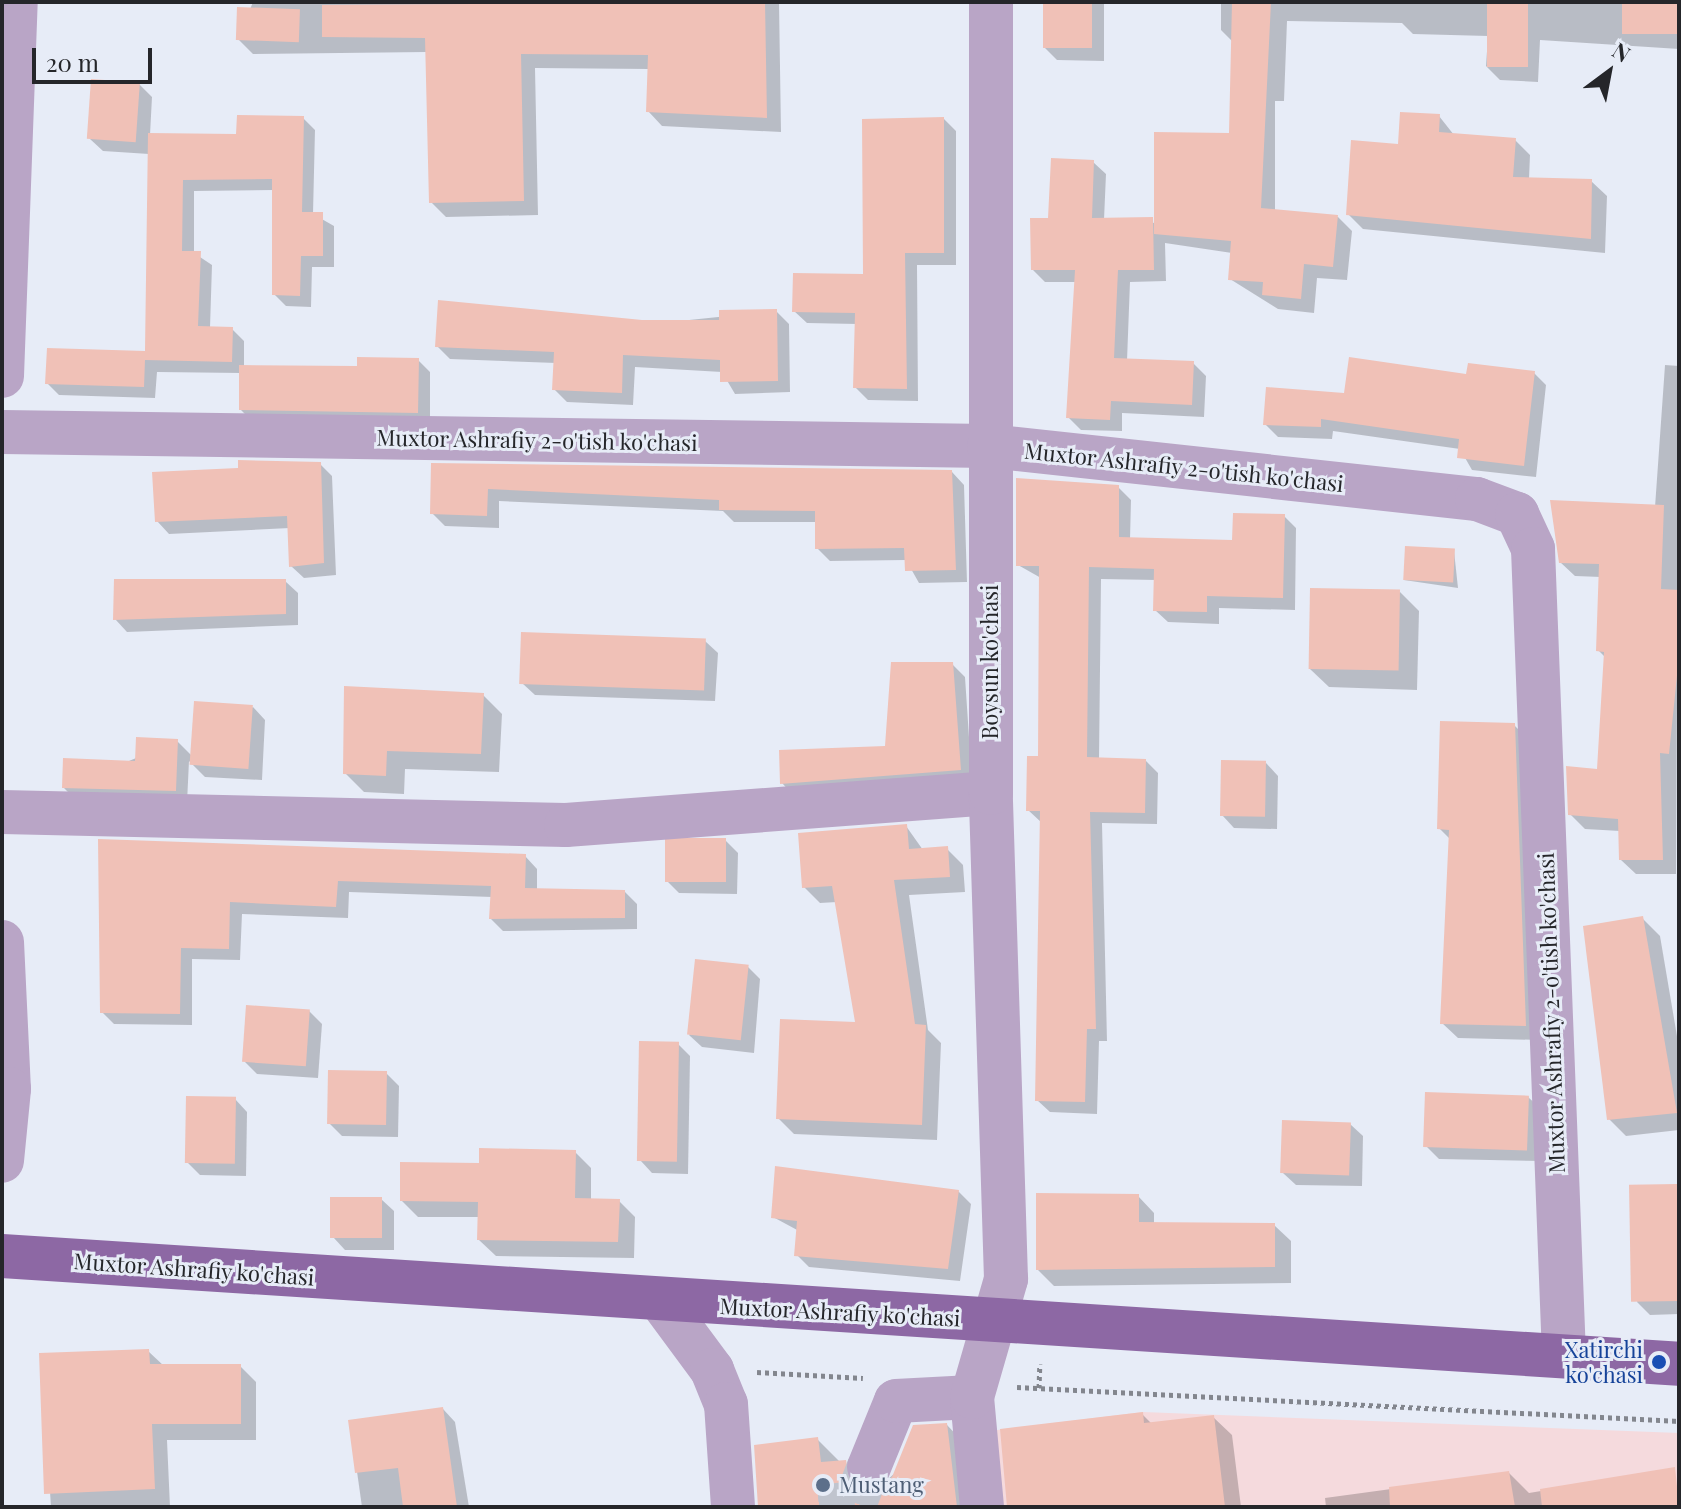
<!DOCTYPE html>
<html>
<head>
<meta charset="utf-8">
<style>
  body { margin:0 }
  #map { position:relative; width:1681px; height:1509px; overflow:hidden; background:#e7ecf7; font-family:"Playfair Display",serif }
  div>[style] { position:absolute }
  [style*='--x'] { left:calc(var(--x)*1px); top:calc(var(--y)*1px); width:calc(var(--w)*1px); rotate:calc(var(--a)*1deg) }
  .industrial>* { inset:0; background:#f5dadd }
  .shadow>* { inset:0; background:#0003 }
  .building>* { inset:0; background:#f0c1b7; transform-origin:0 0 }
  .minor-tunnel>* { height:44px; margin-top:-22px; transform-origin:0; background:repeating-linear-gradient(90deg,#c0c4ce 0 44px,transparent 0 66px) }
  .path>* { height:5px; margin-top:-2.5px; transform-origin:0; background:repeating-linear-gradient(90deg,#83868e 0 4px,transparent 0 8px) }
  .minor>* { height:44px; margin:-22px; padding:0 22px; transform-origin:22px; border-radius:22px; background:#b9a5c6 }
  .major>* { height:44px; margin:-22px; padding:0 22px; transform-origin:22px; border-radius:22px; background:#8d68a4 }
  .dots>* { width:22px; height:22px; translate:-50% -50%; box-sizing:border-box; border:4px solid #e7ecf7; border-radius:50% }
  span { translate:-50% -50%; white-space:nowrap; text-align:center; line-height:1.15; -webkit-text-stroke:6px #e7ecf7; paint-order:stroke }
  .street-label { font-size:22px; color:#25262a }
  .transit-label { font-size:22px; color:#164399 }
  .right { translate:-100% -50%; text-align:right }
  .service-label { font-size:22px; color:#4e5e75 }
  .left { translate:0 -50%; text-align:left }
  .frame { position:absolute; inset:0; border:4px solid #25262a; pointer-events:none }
  .north { position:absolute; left:1569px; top:32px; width:80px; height:80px; -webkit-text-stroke:6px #e7ecf7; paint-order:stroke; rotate:32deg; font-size:22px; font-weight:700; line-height:32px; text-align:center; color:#25262a }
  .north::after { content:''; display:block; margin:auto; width:28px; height:36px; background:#25262a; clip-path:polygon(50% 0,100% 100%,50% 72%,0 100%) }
  .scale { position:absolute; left:32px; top:48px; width:120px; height:36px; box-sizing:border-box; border:4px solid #25262a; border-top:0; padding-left:10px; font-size:24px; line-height:28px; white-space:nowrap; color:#25262a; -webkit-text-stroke:6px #e7ecf7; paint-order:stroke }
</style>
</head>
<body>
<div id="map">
  <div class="industrial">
    <i style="clip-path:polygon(1143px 1412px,1679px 1433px,1679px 1507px,999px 1507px,997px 1430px)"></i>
  </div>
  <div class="shadow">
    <i style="clip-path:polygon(253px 2px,779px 2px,781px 132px,662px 126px,648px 111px,649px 69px,535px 68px,538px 215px,446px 217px,431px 202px,427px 52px,253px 54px,238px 39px)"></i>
    <i style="clip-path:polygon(1045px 2px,1104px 2px,1104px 61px,1057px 60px,1045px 48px)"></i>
    <i style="clip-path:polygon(1221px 2px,1679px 2px,1679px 49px,1540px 40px,1538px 82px,1500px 80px,1486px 66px,1488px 36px,1413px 34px,1402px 23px,1287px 21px,1284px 101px,1275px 101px,1275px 211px,1338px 217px,1352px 231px,1347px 280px,1317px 278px,1314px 313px,1278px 309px,1230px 279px,1232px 253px,1165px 243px,1166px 281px,1130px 282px,1127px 361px,1193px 363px,1206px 376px,1204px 417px,1122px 413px,1122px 431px,1081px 430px,1068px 417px,1076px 282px,1045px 282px,1033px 270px,1050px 220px,1093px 162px,1106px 174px,1104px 220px,1156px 223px,1231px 135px,1233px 42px,1221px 30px)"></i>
    <i style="clip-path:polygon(139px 84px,152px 97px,150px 135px,238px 136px,303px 118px,315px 130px,313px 214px,334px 226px,334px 267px,312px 267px,311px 307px,286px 306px,274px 294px,274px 190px,194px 191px,194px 253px,212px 265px,210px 328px,232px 329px,244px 341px,244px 367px,358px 368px,418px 360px,430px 372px,430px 425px,253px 422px,241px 410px,241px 373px,157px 372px,155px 398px,59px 395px,47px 383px,147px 353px,149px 154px,103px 151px,90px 139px)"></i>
    <i style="clip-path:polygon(1439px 116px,1454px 135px,1515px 140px,1530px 155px,1529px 179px,1591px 181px,1607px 196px,1605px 253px,1363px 229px,1348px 214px)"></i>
    <i style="clip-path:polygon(944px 119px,956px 131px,956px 265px,917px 265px,918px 401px,868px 400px,855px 387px,857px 324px,807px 323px,794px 311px,865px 276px)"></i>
    <i style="clip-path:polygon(776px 311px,789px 324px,790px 392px,735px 394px,722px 372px,635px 367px,633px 405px,567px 402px,554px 389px,556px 363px,450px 359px,437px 346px)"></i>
    <i style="clip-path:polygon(1665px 365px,1679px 366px,1676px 874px,1636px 874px,1621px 860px,1620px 831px,1585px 829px,1570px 814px,1599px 771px,1606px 658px,1598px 650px,1601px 577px,1575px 576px,1560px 562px,1655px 507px)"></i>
    <i style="clip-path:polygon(1534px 373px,1546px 385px,1536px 477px,1472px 470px,1460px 449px,1333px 431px,1332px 439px,1278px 437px,1265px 424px,1346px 395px)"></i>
    <i style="clip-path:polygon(320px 464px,332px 476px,336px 575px,304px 578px,291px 566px,290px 528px,169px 534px,157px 521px)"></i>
    <i style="clip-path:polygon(433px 465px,952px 472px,964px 485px,967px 582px,919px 583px,906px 560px,830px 561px,817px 548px,817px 522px,734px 522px,723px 511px,499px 501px,499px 528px,445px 526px,432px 513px)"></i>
    <i style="clip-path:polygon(1118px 487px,1131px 500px,1130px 540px,1234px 542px,1284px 516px,1296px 528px,1295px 610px,1219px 608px,1219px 624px,1168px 622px,1155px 610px,1156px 580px,1101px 579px,1099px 760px,1145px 760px,1158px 773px,1157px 824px,1102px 823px,1107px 1041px,1099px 1041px,1097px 1114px,1050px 1112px,1037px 1100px,1042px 823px,1028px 810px,1040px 758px,1041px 578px,1018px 565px)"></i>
    <i style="clip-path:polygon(1454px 551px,1458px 588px,1404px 580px)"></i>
    <i style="clip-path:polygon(285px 581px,298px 593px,298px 625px,127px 632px,115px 619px)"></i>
    <i style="clip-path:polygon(1400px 592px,1419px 611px,1417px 690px,1329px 687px,1310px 669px)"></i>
    <i style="clip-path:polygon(705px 641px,718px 653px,715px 701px,535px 695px,522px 683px)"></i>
    <i style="clip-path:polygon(952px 664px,965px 677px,972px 782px,794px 796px,782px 783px,887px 748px)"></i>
    <i style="clip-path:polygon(483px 695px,502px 714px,499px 772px,405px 769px,404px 794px,364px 792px,345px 773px)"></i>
    <i style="clip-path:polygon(253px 707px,265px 720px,262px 780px,205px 777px,189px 761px,187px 803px,76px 800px,64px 788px,177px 741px,193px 757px)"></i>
    <i style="clip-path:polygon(1514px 725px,1529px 740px,1541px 1040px,1458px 1038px,1442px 1023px,1450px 839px,1439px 828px)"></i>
    <i style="clip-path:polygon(1266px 763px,1278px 776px,1277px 829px,1234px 828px,1222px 815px)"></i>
    <i style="clip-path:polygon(906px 826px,923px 850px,947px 849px,963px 865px,965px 892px,909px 895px,928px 1030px,941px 1043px,937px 1140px,794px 1134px,778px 1118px,857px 1024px,837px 902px,820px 903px,804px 887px)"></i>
    <i style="clip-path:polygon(725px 840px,738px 853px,737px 894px,679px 893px,667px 881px)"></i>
    <i style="clip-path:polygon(100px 841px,525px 856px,537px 869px,537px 891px,625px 892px,637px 904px,637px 929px,503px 931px,491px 919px,492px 897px,349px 892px,348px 918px,242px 914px,240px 960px,192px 959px,192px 1025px,114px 1024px,102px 1012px)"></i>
    <i style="clip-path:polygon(1643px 919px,1660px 936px,1679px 1048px,1679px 1130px,1626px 1136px,1609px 1119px)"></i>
    <i style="clip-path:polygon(748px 967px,760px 979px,754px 1053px,702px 1047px,689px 1035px)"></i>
    <i style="clip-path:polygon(309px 1011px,322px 1024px,318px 1078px,257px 1074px,245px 1062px)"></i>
    <i style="clip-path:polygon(678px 1044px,690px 1056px,688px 1174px,652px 1173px,640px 1160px)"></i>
    <i style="clip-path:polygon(386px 1073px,399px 1086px,398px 1137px,342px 1136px,329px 1123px)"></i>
    <i style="clip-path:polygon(1528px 1097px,1541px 1109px,1543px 1161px,1439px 1159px,1426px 1146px)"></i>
    <i style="clip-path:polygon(235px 1099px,247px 1112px,246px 1176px,200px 1175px,187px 1162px)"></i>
    <i style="clip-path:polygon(1350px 1124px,1363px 1136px,1362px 1186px,1296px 1185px,1283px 1173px)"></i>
    <i style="clip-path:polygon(575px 1152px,591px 1168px,591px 1200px,619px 1201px,635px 1217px,634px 1258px,496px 1256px,479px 1240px,480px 1217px,418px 1217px,402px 1201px,481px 1165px)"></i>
    <i style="clip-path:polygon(1676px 1186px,1679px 1314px,1650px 1315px,1637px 1302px)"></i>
    <i style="clip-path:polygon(958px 1191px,971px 1204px,960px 1281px,809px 1267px,797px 1255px,799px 1231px,773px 1217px)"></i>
    <i style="clip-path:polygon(1138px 1196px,1154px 1213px,1154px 1224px,1274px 1225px,1291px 1241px,1291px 1283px,1054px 1286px,1038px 1270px)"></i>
    <i style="clip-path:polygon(381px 1199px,394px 1211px,394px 1250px,345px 1250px,333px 1237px)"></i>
    <i style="clip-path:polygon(148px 1351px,164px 1366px,240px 1366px,256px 1382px,256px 1440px,167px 1440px,170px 1507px,51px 1507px,41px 1355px)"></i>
    <i style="clip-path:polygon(443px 1409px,455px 1422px,469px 1507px,362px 1507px,350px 1422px)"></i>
    <i style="clip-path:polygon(1142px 1414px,1152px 1424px,1213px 1417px,1232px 1435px,1241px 1507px,1008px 1507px)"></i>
    <i style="clip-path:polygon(947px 1425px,965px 1444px,973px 1507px,761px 1507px,817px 1439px,872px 1494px)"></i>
    <i style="clip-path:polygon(1674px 1469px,1679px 1507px,1326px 1507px,1325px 1498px,1509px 1473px,1529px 1493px)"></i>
  </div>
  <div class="building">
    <i style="clip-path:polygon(765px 2px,767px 118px,646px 112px,648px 55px,521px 54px,524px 201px,429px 203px,425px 38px,322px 37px,322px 5px)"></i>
    <i style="left:1043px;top:2px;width:49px;height:46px"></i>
    <i style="clip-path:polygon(1232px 2px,1271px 2px,1261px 208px,1338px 215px,1333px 267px,1304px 264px,1301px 299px,1262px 295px,1263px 282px,1228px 280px,1231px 241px,1154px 234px,1154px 132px,1229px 133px)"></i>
    <i style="left:1487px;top:2px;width:41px;height:65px"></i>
    <i style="left:1622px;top:2px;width:57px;height:32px"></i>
    <i style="left:237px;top:7px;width:63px;height:33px;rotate:2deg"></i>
    <i style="left:91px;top:79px;width:49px;height:60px;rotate:4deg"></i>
    <i style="clip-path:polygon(1400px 112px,1440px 114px,1439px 132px,1516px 138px,1513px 177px,1592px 179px,1591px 239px,1346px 215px,1351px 140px,1398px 144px)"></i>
    <i style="clip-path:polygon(237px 115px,304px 116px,302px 212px,323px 212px,323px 256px,301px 256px,300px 296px,272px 295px,272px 179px,183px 180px,182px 251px,201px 251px,198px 326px,233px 327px,232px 362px,145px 360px,144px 387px,45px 384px,47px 348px,145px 351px,148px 133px,236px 134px)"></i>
    <i style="clip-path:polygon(944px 117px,944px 253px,905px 253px,907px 389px,853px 388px,855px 313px,792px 312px,793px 273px,863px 274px,862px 119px)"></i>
    <i style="clip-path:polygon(1051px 158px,1094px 160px,1092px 218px,1153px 217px,1154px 270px,1118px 270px,1114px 358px,1194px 361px,1192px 405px,1111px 401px,1110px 420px,1066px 418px,1075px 270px,1031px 270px,1030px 218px,1048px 218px)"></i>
    <i style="clip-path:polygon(438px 300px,642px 320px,719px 320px,719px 310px,777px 309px,778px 381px,720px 382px,720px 360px,623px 355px,622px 393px,552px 390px,554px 352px,435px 347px)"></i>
    <i style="clip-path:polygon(357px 357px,419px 358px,418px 413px,239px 410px,239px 365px,357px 366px)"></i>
    <i style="clip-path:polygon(1349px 357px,1466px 374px,1468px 363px,1535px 371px,1524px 466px,1457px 458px,1459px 439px,1321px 419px,1321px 427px,1263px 425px,1266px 387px,1344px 393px)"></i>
    <i style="clip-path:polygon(238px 460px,321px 462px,324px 563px,289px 567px,287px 516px,155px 522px,152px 472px,238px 468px)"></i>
    <i style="clip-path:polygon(431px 463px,952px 470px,956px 570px,905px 571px,904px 548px,815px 549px,815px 511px,719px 510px,719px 500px,488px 489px,487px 516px,430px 514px)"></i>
    <i style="clip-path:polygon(1016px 478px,1119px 485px,1119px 537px,1232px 540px,1233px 513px,1285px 514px,1283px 598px,1207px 596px,1207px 612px,1153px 611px,1154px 569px,1089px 567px,1087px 757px,1146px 759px,1145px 813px,1090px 812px,1096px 1029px,1087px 1029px,1085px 1102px,1035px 1101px,1040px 811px,1026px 811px,1027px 756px,1038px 756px,1039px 566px,1016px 566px)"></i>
    <i style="clip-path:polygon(1550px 500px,1664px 505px,1661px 589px,1679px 590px,1679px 656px,1669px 754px,1660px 753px,1663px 860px,1619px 860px,1618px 819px,1568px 815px,1566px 766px,1597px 769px,1604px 652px,1596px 651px,1599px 564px,1559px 563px)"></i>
    <i style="left:1405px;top:546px;width:50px;height:34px;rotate:3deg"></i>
    <i style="clip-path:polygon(114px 579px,286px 579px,286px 614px,113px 620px)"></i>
    <i style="left:1310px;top:588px;width:90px;height:81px;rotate:1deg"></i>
    <i style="left:521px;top:632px;width:185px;height:52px;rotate:2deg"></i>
    <i style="clip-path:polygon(891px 662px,953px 662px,961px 770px,780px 784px,779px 750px,885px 746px)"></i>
    <i style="clip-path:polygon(344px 686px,484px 693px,481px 754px,387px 751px,386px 776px,343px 774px)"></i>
    <i style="left:194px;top:701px;width:59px;height:64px;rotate:4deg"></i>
    <i style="clip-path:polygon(1440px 721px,1515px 723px,1526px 1026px,1440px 1024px,1449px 830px,1437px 829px)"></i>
    <i style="clip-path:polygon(136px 737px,178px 739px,176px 791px,62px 788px,63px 758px,135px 761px)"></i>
    <i style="left:1221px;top:760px;width:45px;height:56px;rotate:1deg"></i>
    <i style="clip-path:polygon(907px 824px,909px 849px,948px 846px,950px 877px,894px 880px,915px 1024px,926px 1025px,922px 1125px,776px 1119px,780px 1019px,855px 1022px,832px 886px,802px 888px,798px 833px)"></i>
    <i style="left:726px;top:838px;width:44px;height:61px;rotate:90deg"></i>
    <i style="clip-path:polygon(98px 839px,526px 854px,525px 888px,625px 890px,625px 918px,489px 919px,491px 886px,338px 881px,336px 907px,230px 902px,229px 949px,181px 948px,180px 1014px,100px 1013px)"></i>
    <i style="clip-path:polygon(1643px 916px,1677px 1113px,1607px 1120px,1583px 926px)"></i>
    <i style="left:695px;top:959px;width:54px;height:76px;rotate:6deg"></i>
    <i style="left:246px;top:1005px;width:64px;height:57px;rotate:4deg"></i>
    <i style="left:639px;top:1041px;width:40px;height:120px;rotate:1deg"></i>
    <i style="left:328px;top:1070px;width:59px;height:54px;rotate:1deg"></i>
    <i style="left:1425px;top:1092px;width:104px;height:55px;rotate:2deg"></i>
    <i style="left:186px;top:1096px;width:50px;height:67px;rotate:1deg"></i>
    <i style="left:1282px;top:1120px;width:69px;height:53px;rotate:2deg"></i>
    <i style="clip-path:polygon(479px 1148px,576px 1150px,575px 1198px,620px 1199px,618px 1242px,477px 1240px,478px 1202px,400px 1201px,400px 1162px,479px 1163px)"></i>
    <i style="clip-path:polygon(775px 1166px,959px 1190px,948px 1269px,794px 1256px,797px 1221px,771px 1218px)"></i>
    <i style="left:1677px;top:1184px;width:117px;height:48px;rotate:89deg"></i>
    <i style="clip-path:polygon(1036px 1193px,1139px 1194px,1139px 1222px,1275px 1223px,1275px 1267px,1036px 1270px)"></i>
    <i style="left:330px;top:1197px;width:52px;height:41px"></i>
    <i style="clip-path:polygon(149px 1349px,150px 1364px,241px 1364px,241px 1424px,152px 1424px,155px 1489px,44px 1494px,39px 1353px)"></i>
    <i style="clip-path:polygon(443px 1407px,457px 1507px,403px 1507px,398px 1468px,355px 1473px,348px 1420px)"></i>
    <i style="clip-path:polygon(1143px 1412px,1144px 1423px,1214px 1415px,1225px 1507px,1007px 1507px,1000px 1429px)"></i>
    <i style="clip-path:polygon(947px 1423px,957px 1507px,758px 1507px,754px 1445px,818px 1437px,821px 1462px,846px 1460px,850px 1483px,872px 1492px,892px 1477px,913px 1425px)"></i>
    <i style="clip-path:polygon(1675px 1467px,1679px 1507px,1542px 1507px,1540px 1489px)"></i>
    <i style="clip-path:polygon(1509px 1471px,1515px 1507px,1390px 1507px,1389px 1487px)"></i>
  </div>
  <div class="minor-tunnel">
    <i style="--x:819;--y:1507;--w:36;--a:-6"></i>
    <i style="--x:855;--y:1503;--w:39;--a:-69"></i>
  </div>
  <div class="path">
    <i style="--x:757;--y:1372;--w:106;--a:3.2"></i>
    <i style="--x:1017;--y:1387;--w:663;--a:2.94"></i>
    <i style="--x:1039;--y:1388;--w:24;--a:-88"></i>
  </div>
  <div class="minor">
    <i style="--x:2;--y:376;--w:374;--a:-87.9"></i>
    <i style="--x:2;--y:432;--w:987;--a:0.81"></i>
    <i style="--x:989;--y:446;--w:491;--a:6.2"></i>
    <i style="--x:1477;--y:499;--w:43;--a:20.6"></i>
    <i style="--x:1517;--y:514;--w:38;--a:65"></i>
    <i style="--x:1533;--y:549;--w:807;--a:87.8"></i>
    <i style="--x:2;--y:812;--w:564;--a:1.32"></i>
    <i style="--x:566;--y:825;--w:426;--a:-4.3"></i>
    <i style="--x:2;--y:942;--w:147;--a:87.3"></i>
    <i style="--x:9;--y:1089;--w:72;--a:95.6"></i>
    <i style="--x:661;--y:1301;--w:86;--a:53.5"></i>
    <i style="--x:712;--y:1370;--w:37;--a:68"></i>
    <i style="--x:726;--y:1404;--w:103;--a:86.1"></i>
    <i style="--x:869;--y:1467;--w:71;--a:-67.8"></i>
    <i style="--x:896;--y:1401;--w:76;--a:-3"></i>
    <i style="--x:982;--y:1507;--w:110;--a:-95.2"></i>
    <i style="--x:972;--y:1397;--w:123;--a:-73.9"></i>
    <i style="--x:1006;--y:1279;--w:486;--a:-91.8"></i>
    <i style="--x:991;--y:793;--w:791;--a:-90"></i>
  </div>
  <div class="major">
    <i style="--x:2;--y:1256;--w:1680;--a:3.68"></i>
  </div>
  <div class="dots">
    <i style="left:1659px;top:1362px;background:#1a4fb4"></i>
    <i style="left:823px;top:1485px;background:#5c6f8a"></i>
  </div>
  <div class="street-label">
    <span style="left:537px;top:440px;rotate:1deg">Muxtor Ashrafiy 2-o'tish ko'chasi</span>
    <span style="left:1184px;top:467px;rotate:6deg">Muxtor Ashrafiy 2-o'tish ko'chasi</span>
    <span style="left:990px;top:662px;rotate:-90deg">Boysun ko'chasi</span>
    <span style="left:1551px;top:1013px;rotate:-92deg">Muxtor Ashrafiy 2-o'tish ko'chasi</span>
    <span style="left:194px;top:1269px;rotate:4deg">Muxtor Ashrafiy ko'chasi</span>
    <span style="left:840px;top:1312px;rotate:3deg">Muxtor Ashrafiy ko'chasi</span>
  </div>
  <div class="transit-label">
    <span class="right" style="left:1643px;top:1362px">Xatirchi<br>ko'chasi</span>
  </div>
  <div class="service-label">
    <span class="left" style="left:839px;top:1485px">Mustang</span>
  </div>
  <div class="frame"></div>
  <div class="north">N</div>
  <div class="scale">20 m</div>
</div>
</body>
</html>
